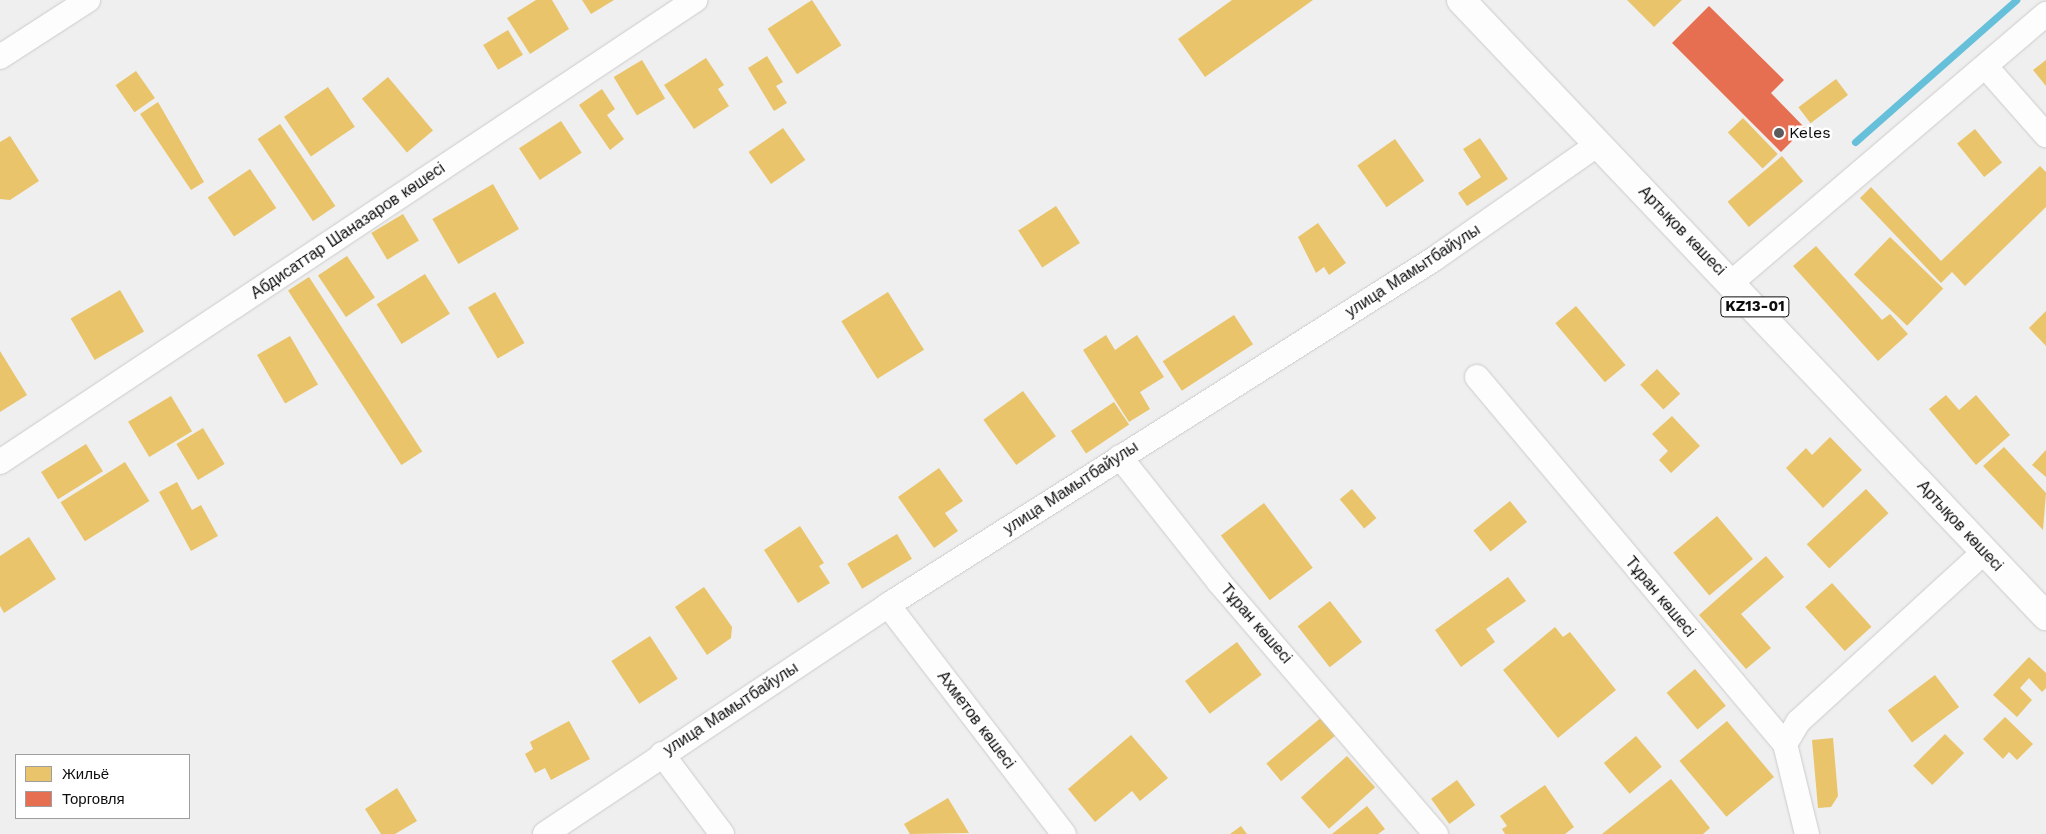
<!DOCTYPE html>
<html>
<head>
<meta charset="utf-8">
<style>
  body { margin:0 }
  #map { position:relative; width:2046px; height:834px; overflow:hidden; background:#efefef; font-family:"Work Sans",sans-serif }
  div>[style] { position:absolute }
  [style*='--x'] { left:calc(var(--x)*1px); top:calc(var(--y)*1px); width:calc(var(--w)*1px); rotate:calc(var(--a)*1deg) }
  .homes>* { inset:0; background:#e9c46a; transform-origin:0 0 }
  .shops>* { inset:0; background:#e76f51 }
  .stream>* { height:7px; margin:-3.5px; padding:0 3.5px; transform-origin:3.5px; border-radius:3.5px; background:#66c0d9 }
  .roads { filter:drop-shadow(0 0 1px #cbcbcb) drop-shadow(0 0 1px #cbcbcb) }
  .street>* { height:24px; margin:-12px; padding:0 12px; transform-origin:12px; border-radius:12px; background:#fdfdfd }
  .highway>* { height:28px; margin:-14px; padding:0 14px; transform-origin:14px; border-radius:14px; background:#fdfdfd }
  .dots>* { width:14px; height:14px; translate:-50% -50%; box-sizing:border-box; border:2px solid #fff; border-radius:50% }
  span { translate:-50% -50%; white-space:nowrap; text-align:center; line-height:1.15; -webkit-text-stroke:5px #fff; paint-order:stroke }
  .shield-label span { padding:1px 4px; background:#fff; border:1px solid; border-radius:4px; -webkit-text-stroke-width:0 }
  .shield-label { font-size:15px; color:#0d0d0d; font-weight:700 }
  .poi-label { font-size:16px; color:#0d0d0d }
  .left { translate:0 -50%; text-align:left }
  .street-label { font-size:16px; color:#0d0d0d }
  .legend { position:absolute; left:15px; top:754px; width:175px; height:65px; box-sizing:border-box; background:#fff; border:1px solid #9e9e9e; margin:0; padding:6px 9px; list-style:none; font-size:15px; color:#0d0d0d }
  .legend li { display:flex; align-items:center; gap:10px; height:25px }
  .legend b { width:25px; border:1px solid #9e9e9e }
</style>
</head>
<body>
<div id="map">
  <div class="homes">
    <i style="clip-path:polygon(536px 0,552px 0,569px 29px,530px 54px,507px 18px)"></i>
    <i style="clip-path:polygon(582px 0,614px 0,591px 14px)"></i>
    <i style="left:812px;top:0;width:54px;height:53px;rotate:57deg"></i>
    <i style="clip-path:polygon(1232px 0,1313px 0,1205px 77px,1178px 39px)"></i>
    <i style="clip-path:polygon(1627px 0,1682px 0,1654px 27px)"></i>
    <i style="left:508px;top:30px;width:29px;height:29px;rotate:59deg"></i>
    <i style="clip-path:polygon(767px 56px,783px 82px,776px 86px,787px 103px,774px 111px,748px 68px)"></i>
    <i style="clip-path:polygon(706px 58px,724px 85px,718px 89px,729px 106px,694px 129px,664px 85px)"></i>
    <i style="left:642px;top:60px;width:45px;height:33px;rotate:59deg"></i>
    <i style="clip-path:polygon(2046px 60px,2046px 86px,2033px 70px)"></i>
    <i style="left:136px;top:71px;width:33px;height:25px;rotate:55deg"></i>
    <i style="left:388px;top:77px;width:70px;height:34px;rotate:50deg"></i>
    <i style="left:1836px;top:79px;width:20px;height:47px;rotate:53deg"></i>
    <i style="left:328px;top:87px;width:48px;height:53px;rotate:56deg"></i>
    <i style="clip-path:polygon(602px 89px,615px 109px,607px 115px,624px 139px,610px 150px,579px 105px)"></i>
    <i style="clip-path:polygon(158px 102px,204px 182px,191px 190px,140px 114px)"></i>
    <i style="left:1743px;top:118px;width:50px;height:21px;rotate:46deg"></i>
    <i style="left:561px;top:121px;width:38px;height:50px;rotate:57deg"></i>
    <i style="left:280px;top:124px;width:99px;height:27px;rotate:56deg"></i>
    <i style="left:783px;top:128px;width:39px;height:42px;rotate:55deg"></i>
    <i style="left:1975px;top:129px;width:43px;height:23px;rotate:51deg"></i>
    <i style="clip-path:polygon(10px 136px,39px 181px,10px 200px,0 199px,0 142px)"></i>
    <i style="clip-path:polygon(1480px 138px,1508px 179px,1467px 206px,1458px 193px,1481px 177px,1463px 149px)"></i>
    <i style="left:1395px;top:139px;width:51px;height:46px;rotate:55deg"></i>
    <i style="left:1782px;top:156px;width:33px;height:71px;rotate:50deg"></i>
    <i style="clip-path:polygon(2040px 166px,2046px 172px,2046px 207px,1965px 286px,1952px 272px,1941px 283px,1860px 198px,1871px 187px,1941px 261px)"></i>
    <i style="left:250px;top:169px;width:47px;height:51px;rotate:56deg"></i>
    <i style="left:493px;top:184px;width:52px;height:70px;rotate:60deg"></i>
    <i style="left:1056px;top:206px;width:44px;height:45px;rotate:57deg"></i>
    <i style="left:403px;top:214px;width:31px;height:37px;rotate:59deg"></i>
    <i style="clip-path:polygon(1318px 223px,1346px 263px,1329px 275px,1324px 267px,1316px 273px,1298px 237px)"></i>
    <i style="left:1890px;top:237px;width:74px;height:52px;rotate:44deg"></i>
    <i style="clip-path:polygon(1816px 246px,1882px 320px,1890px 314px,1908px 334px,1878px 361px,1793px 266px)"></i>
    <i style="left:347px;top:256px;width:50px;height:35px;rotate:56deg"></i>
    <i style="left:425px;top:274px;width:47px;height:57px;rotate:58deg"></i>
    <i style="left:309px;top:277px;width:208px;height:25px;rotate:57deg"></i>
    <i style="left:120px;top:290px;width:48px;height:57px;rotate:60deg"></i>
    <i style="left:495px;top:292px;width:59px;height:31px;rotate:60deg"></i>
    <i style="left:888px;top:292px;width:68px;height:55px;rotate:58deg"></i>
    <i style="left:1576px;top:306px;width:77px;height:27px;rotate:50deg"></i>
    <i style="clip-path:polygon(2046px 311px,2046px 346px,2029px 328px)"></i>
    <i style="left:1234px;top:315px;width:35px;height:85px;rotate:57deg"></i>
    <i style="clip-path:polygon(1106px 335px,1115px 350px,1137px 335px,1164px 377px,1140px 392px,1150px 409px,1129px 422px,1083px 350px)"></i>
    <i style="left:290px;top:336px;width:56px;height:38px;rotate:60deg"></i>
    <i style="clip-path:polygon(0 351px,27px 395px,0 412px)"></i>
    <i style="left:1657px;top:369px;width:34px;height:23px;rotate:47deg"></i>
    <i style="left:1023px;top:391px;width:56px;height:49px;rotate:54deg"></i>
    <i style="clip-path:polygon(1946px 395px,1959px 410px,1976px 395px,2010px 435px,1976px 465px,1929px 409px)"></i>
    <i style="left:171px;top:396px;width:41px;height:50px;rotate:59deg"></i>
    <i style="left:1114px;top:402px;width:27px;height:52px;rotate:56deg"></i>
    <i style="clip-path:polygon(1672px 416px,1700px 446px,1671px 473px,1659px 460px,1668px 451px,1652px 434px)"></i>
    <i style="left:203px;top:428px;width:42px;height:31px;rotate:59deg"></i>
    <i style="clip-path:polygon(1830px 437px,1862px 470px,1823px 508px,1786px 468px,1806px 448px,1812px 455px)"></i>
    <i style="left:86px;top:444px;width:32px;height:53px;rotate:58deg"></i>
    <i style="clip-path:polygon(2004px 447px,2046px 493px,2043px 530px,1983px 466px)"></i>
    <i style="clip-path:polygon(2046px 450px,2046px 477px,2032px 465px)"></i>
    <i style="left:125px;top:462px;width:46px;height:76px;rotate:58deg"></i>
    <i style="clip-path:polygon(939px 468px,963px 501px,945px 513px,958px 531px,934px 548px,898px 497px)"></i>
    <i style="clip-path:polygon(177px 482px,192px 510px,201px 505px,218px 536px,191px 551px,159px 492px)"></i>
    <i style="left:1352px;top:489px;width:38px;height:16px;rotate:50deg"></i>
    <i style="left:1866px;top:489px;width:33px;height:81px;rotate:47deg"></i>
    <i style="left:1510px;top:501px;width:27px;height:47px;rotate:51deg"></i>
    <i style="left:1264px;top:503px;width:81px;height:54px;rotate:53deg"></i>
    <i style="left:1717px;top:516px;width:56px;height:57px;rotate:50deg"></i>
    <i style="clip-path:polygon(800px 526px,824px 563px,819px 566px,830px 583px,798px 603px,764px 550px)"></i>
    <i style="left:897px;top:534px;width:29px;height:58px;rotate:59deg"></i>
    <i style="clip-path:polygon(29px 537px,56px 579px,4px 613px,0 606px,0 556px)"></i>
    <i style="clip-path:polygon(1766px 556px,1784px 577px,1741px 614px,1771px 648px,1746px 669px,1699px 615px)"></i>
    <i style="clip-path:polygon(1508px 577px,1526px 601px,1486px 629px,1495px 642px,1461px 667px,1435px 630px)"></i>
    <i style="left:1832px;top:583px;width:59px;height:36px;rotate:48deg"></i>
    <i style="clip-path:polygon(704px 587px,732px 627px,731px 638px,707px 655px,675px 607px)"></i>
    <i style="left:1330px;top:601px;width:52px;height:41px;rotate:52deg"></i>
    <i style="clip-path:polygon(1555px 627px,1563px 637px,1570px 632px,1616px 690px,1558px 738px,1503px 670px)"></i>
    <i style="left:650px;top:636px;width:51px;height:46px;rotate:57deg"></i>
    <i style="left:1237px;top:642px;width:41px;height:65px;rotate:53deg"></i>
    <i style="clip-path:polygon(2029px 657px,2046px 673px,2046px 688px,2042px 692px,2029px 678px,2020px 688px,2032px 700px,2017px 717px,1993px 695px)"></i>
    <i style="left:1695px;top:669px;width:48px;height:37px;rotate:50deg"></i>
    <i style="left:1935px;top:675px;width:40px;height:59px;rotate:53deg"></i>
    <i style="left:1323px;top:716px;width:23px;height:74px;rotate:50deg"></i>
    <i style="clip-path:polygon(2005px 717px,2033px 744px,2017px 760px,2009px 752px,2003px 759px,1983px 739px)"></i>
    <i style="clip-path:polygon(569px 721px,590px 759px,551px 780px,545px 768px,535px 773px,525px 754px,533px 749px,530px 742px)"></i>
    <i style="left:1727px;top:721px;width:73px;height:62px;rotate:50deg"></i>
    <i style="left:1945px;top:734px;width:27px;height:45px;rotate:45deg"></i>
    <i style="clip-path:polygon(1131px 735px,1168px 778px,1140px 801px,1132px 791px,1095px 822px,1068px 789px)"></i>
    <i style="left:1636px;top:736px;width:40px;height:42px;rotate:50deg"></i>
    <i style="clip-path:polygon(1833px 738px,1838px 796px,1831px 807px,1818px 808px,1812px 740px)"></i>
    <i style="left:1347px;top:756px;width:42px;height:62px;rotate:48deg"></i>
    <i style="clip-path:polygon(1671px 779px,1710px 828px,1703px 834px,1602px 834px)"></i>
    <i style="left:1457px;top:780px;width:31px;height:32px;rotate:54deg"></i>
    <i style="clip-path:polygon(1545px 785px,1574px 827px,1565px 834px,1505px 834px,1502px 829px,1507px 826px,1500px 816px)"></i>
    <i style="clip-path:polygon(397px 788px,417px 821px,395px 834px,381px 834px,365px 809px)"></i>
    <i style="clip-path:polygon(948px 798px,969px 833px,910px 834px,904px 824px)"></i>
    <i style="clip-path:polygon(1367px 806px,1385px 829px,1378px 834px,1332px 834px)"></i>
    <i style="clip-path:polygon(1241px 826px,1247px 834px,1230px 834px)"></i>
  </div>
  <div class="shops">
    <i style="clip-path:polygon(1709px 6px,1784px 80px,1771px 93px,1805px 128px,1781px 152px,1672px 43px)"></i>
  </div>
  <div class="stream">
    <i style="--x:1855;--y:142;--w:215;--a:-41.4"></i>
  </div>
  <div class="roads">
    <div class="street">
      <i style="--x:0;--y:57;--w:105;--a:-32.9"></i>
      <i style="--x:1986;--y:67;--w:91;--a:48.6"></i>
      <i style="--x:1732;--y:282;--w:413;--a:-40.5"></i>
      <i style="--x:1477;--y:377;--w:479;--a:50"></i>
      <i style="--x:1785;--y:744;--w:93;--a:76.3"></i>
      <i style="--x:1120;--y:457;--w:159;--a:51.6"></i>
      <i style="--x:1219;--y:582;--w:333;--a:49.3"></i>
      <i style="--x:0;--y:462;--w:835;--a:-33.61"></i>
      <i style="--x:888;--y:605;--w:289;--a:52.5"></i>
      <i style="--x:1785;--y:744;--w:26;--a:-59"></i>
      <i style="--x:1798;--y:722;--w:252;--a:-42.4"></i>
      <i style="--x:662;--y:754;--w:100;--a:53.1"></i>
      <i style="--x:545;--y:834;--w:412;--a:-33.7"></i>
      <i style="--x:888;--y:605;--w:646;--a:-32.36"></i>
      <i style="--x:1434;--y:259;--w:200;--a:-35"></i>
    </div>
    <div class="highway">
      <i style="--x:1461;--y:0;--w:850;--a:46.48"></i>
    </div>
  </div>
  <div class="dots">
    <i style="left:1779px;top:133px;background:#5c5c5c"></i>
  </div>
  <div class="shield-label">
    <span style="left:1755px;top:307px">KZ13-01</span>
  </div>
  <div class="poi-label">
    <span class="left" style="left:1789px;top:133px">Keles</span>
  </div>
  <div class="street-label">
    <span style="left:348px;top:231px;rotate:-34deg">Абдисаттар Шаназаров көшесі</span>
    <span style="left:1682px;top:231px;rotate:46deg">Артықов көшесі</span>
    <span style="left:1413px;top:271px;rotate:-33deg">улица Мамытбайулы</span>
    <span style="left:1071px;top:488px;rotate:-33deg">улица Мамытбайулы</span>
    <span style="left:1960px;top:526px;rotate:47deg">Артықов көшесі</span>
    <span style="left:1660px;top:597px;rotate:50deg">Тұран көшесі</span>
    <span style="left:1256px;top:624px;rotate:49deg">Тұран көшесі</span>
    <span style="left:731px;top:709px;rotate:-33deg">улица Мамытбайулы</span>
    <span style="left:976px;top:720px;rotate:53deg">Ахметов көшесі</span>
  </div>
  <ul class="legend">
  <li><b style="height:14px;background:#e9c46a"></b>Жильё</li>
  <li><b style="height:14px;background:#e76f51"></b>Торговля</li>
  </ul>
</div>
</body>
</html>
